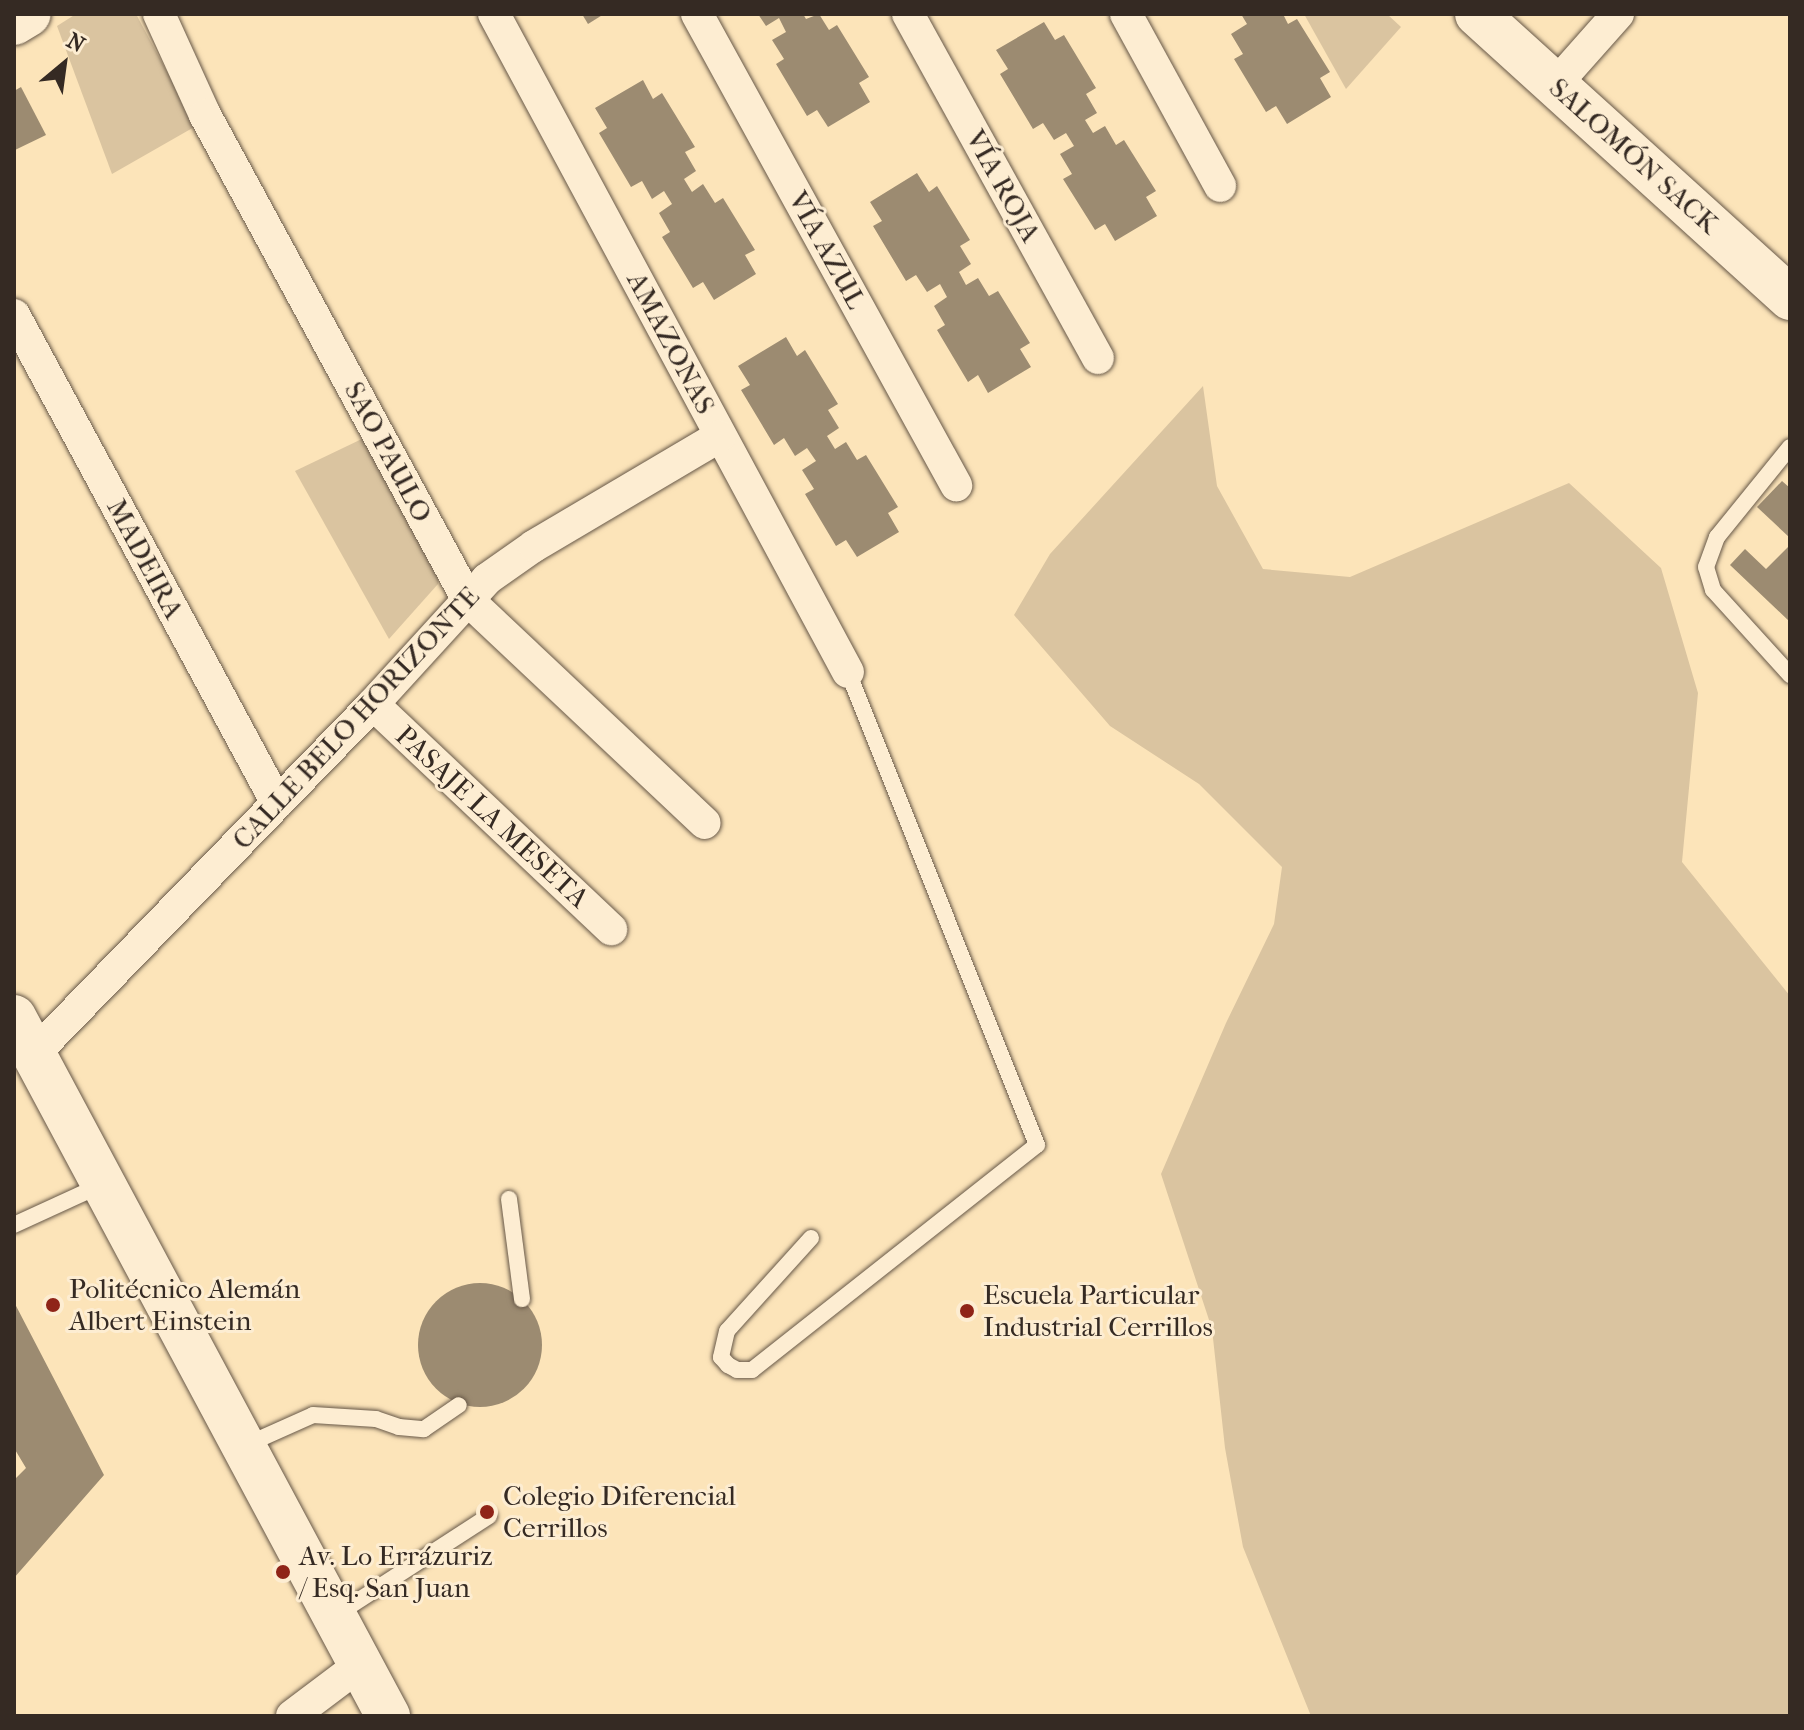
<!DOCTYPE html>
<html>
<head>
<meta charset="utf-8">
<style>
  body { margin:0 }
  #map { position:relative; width:1804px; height:1730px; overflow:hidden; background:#fce4b9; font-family:"IM FELL French Canon",serif }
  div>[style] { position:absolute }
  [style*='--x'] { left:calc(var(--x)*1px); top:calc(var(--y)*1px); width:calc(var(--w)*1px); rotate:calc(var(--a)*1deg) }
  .green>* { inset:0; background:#dac4a0 }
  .building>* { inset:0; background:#9c8b71 }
  .round { border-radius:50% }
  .roads { filter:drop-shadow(0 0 2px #675848) drop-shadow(0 0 2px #675848) }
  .lane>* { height:16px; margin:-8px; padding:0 8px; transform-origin:8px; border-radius:8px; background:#fdedd2 }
  .street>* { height:32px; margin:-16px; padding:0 16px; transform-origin:16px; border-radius:16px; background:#fdedd2 }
  .secondary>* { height:44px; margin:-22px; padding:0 22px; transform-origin:22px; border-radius:22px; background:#fdedd2 }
  .dots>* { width:22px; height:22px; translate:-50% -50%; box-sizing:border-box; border:4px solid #fdedd2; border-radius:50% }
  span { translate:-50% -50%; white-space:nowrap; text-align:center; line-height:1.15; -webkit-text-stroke:6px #fdedd2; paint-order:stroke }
  .street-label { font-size:28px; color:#352a23 }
  .poi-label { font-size:28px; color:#352a23 }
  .left { translate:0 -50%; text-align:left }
  .frame { position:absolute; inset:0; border:16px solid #352a23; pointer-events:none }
  .north { position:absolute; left:24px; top:24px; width:80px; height:80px; -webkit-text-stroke:6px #fdedd2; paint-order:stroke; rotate:29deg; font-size:22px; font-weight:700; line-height:32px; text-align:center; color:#352a23 }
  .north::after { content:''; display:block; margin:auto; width:28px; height:36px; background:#352a23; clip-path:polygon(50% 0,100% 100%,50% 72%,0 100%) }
</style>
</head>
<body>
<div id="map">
  <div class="green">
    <i style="clip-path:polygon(76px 14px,136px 14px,196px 126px,112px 174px,57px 26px)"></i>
    <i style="clip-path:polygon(1304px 14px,1387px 14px,1401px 27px,1346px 89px)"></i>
    <i style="clip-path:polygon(1203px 386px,1217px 486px,1263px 569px,1350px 577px,1569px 483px,1661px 568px,1698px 693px,1682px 862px,1790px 996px,1790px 1716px,1311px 1716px,1243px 1547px,1225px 1448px,1212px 1329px,1161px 1174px,1226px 1023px,1274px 924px,1282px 867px,1199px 784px,1110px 726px,1014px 615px,1050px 554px)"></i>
    <i style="clip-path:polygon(366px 437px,438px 566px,438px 584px,389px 639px,295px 471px)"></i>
  </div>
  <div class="building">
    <i style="clip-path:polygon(582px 14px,604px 14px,588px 24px)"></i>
    <i style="clip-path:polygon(758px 14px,803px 14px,806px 19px,819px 14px,829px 30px,837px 25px,869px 77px,859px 83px,870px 102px,828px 127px,817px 110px,807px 116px,776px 64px,784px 59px,772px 40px,786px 32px,779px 18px,766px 26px)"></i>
    <i style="clip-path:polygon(1241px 14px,1283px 14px,1288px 24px,1297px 19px,1330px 72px,1320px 78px,1331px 97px,1287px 124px,1276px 106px,1266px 112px,1234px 59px,1243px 54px,1231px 34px,1247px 24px)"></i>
    <i style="clip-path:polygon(1044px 22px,1055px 40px,1064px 35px,1096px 88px,1086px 94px,1097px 113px,1085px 120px,1093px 133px,1105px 126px,1116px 145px,1124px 140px,1156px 191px,1146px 197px,1157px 216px,1115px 241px,1105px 224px,1095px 230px,1063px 179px,1072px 174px,1060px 154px,1074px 146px,1066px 133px,1054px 140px,1043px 123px,1033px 129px,1000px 74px,1008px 69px,996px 50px)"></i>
    <i style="clip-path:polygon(643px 80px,653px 99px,662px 93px,695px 147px,685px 152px,696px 171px,684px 179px,692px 192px,703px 184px,715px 203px,723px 198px,755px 250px,745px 255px,756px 274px,714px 300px,703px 282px,693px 288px,662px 237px,670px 232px,659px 213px,672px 204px,664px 191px,652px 199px,642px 181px,631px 187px,599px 133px,607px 128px,595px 108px)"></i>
    <i style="clip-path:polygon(21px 87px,46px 135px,15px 150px,14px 91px)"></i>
    <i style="clip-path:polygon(917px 173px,929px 192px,937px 186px,970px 240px,960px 246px,971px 264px,959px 272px,966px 285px,978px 278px,989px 296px,998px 291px,1030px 343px,1020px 349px,1031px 367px,988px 393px,978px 375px,968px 382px,937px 330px,945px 325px,934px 306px,947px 297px,940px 284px,927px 292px,916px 275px,906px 281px,873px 226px,882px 221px,870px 202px)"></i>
    <i style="clip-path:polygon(786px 337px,797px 356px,805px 350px,838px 404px,828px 410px,839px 428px,827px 436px,835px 449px,846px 442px,857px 460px,866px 455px,898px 507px,888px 513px,899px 532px,857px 557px,846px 540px,836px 546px,805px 494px,814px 489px,802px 470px,816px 461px,807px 448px,795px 456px,784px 438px,774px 445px,741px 390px,750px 385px,738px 366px)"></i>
    <i style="clip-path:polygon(1782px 481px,1790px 488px,1790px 538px,1757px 507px)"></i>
    <i style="clip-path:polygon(1790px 545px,1790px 622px,1730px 565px,1745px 549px,1766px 569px)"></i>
    <i class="round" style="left:418px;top:1283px;width:124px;height:124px"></i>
    <i style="clip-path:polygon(14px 1302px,104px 1475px,14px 1578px,14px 1480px,26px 1468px,14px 1448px)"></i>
  </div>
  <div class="roads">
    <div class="lane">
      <i style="--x:1790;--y:447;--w:116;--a:129"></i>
      <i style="--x:1717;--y:537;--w:32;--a:110"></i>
      <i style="--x:1706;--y:567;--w:24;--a:73"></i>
      <i style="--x:1713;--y:590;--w:115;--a:47.8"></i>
      <i style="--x:509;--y:1199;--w:101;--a:82.6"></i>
      <i style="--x:14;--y:1225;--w:98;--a:-24.7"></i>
      <i style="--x:811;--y:1238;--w:125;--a:132.1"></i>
      <i style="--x:727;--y:1331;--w:27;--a:103"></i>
      <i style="--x:721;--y:1357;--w:11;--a:49"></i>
      <i style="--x:728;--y:1365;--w:10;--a:29"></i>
      <i style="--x:737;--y:1370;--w:15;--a:0"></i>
      <i style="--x:752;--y:1370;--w:363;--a:-38.3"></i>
      <i style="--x:1037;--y:1145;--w:509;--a:-111.78"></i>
      <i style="--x:246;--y:1445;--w:73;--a:-24.1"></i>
      <i style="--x:313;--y:1415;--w:63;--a:3.6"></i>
      <i style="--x:376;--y:1419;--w:24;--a:19"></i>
      <i style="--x:399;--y:1427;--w:25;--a:5"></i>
      <i style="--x:424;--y:1429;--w:42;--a:-34.4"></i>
      <i style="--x:336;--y:1615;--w:182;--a:-32.9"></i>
    </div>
    <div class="street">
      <i style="--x:159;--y:14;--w:111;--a:65.5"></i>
      <i style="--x:205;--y:115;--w:552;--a:61.53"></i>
      <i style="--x:468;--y:600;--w:325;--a:43.3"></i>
      <i style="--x:494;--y:14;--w:747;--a:61.72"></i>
      <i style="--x:697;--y:14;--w:538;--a:61.19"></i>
      <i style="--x:908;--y:14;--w:393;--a:61.1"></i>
      <i style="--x:1126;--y:14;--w:196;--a:61.3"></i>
      <i style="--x:1555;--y:85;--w:95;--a:-48.4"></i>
      <i style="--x:14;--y:315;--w:554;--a:61.68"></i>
      <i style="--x:373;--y:704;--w:328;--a:43.4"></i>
      <i style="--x:34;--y:1054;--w:487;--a:-45.9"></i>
      <i style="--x:373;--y:704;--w:169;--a:-47.6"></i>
      <i style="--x:487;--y:579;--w:57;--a:-35.1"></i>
      <i style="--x:534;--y:546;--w:216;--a:-30.6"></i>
      <i style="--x:292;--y:1716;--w:86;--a:-37"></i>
    </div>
    <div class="secondary">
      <i style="--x:1477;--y:14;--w:423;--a:42.2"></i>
      <i style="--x:14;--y:23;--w:17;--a:-31"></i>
      <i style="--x:14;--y:1017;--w:793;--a:61.85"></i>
    </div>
  </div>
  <div class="dots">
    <i style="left:53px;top:1305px;background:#8f2418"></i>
    <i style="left:967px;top:1311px;background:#8f2418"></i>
    <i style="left:487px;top:1512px;background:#8f2418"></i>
    <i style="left:283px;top:1572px;background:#8f2418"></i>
  </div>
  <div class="street-label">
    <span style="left:1634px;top:156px;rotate:42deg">SALOMÓN SACK</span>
    <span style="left:1003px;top:186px;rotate:61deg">VÍA ROJA</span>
    <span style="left:827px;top:250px;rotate:61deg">VÍA AZUL</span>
    <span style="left:671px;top:343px;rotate:62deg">AMAZONAS</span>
    <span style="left:388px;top:452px;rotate:62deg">SAO PAULO</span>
    <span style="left:145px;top:559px;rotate:62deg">MADEIRA</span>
    <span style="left:356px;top:718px;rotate:-47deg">CALLE BELO HORIZONTE</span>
    <span style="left:492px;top:817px;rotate:43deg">PASAJE LA MESETA</span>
  </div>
  <div class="poi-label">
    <span class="left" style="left:69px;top:1305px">Politécnico Alemán<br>Albert Einstein</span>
    <span class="left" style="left:983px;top:1311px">Escuela Particular<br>Industrial Cerrillos</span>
    <span class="left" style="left:503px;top:1512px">Colegio Diferencial<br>Cerrillos</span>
    <span class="left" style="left:299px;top:1572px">Av. Lo Errázuriz<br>/ Esq. San Juan</span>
  </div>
  <div class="frame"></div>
  <div class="north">N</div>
</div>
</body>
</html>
